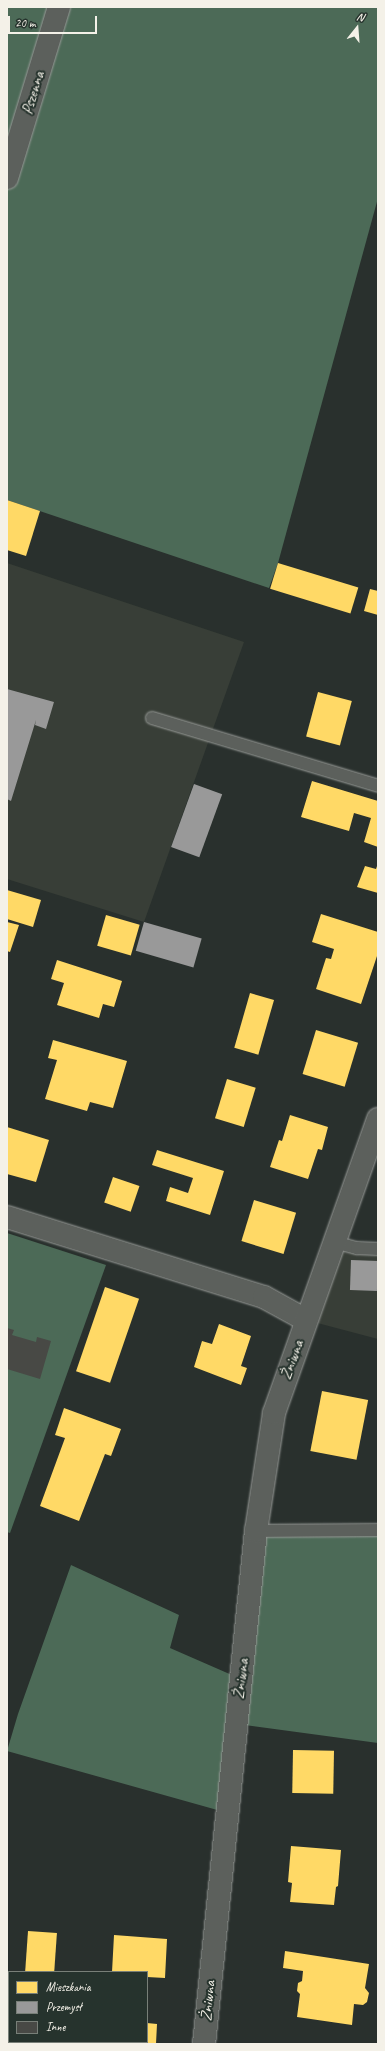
<!DOCTYPE html>
<html>
<head>
<meta charset="utf-8">
<style>
  body { margin:0 }
  #map { position:relative; width:385px; height:2051px; overflow:hidden; background:#29302d; font-family:Caveat,sans-serif }
  div>[style] { position:absolute }
  [style*='--x'] { left:calc(var(--x)*1px); top:calc(var(--y)*1px); width:calc(var(--w)*1px); rotate:calc(var(--a)*1deg) }
  .built>* { inset:0; background:#383e37 }
  .green>* { inset:0; background:#4c6a57 }
  .homes>* { inset:0; background:#ffd966; transform-origin:0 0 }
  .industry>* { inset:0; background:#999; transform-origin:0 0 }
  .building>* { inset:0; background:#484945 }
  .roads { filter:drop-shadow(0 0 1px #969996) drop-shadow(0 0 1px #969996) }
  .service>* { height:12px; margin:-6px; padding:0 6px; transform-origin:6px; border-radius:6px; background:#5c605c }
  .minor>* { height:22px; margin:-11px; padding:0 11px; transform-origin:11px; border-radius:11px; background:#5c605c }
  span { translate:-50% -50%; white-space:nowrap; text-align:center; line-height:1.15; -webkit-text-stroke:4px #26332d; paint-order:stroke }
  .street-label { font-size:16px; color:#f4f1e8 }
  .frame { position:absolute; inset:0; border:8px solid #f4f1e8; pointer-events:none }
  .legend { position:absolute; left:8px; top:1971px; width:140px; height:72px; box-sizing:border-box; background:#26332d; border:1px solid #787f78; margin:0; padding:5px 7px; list-style:none; font-size:12px; color:#f4f1e8 }
  .legend li { display:flex; align-items:center; gap:8px; height:20px }
  .legend b { width:20px; border:1px solid #787f78 }
  .north { position:absolute; left:337px; top:8px; width:40px; height:40px; -webkit-text-stroke:3px #26332d; paint-order:stroke; rotate:17deg; font-size:11px; font-weight:700; line-height:16px; text-align:center; color:#f4f1e8 }
  .north::after { content:''; display:block; margin:auto; width:14px; height:18px; background:#f4f1e8; clip-path:polygon(50% 0,100% 100%,50% 72%,0 100%) }
  .scale { position:absolute; left:8px; top:16px; width:89px; height:18px; box-sizing:border-box; border:2px solid #f4f1e8; border-top:0; padding-left:5px; font-size:12px; line-height:14px; white-space:nowrap; color:#f4f1e8; -webkit-text-stroke:3px #26332d; paint-order:stroke }
</style>
</head>
<body>
<div id="map">
  <div class="built">
    <i style="clip-path:polygon(7px 563px,244px 642px,144px 922px,7px 879px)"></i>
    <i style="clip-path:polygon(334px 1242px,378px 1243px,378px 1339px,306px 1320px)"></i>
  </div>
  <div class="green">
    <i style="clip-path:polygon(7px 7px,378px 7px,378px 198px,278px 563px,269px 588px,7px 500px)"></i>
    <i style="clip-path:polygon(7px 1233px,106px 1265px,10px 1533px,7px 1532px)"></i>
    <i style="clip-path:polygon(378px 1530px,378px 1743px,237px 1724px,228px 1813px,7px 1751px,18px 1714px,71px 1565px,179px 1615px,170px 1648px,241px 1679px,256px 1531px)"></i>
    <i style="clip-path:polygon(7px 2022px,9px 2022px,9px 2042px,44px 2042px,44px 2044px,7px 2044px)"></i>
  </div>
  <div class="homes">
    <i style="clip-path:polygon(7px 500px,40px 511px,26px 556px,7px 550px)"></i>
    <i style="left:278px;top:563px;width:84px;height:27px;rotate:17deg"></i>
    <i style="clip-path:polygon(370px 589px,378px 591px,378px 615px,364px 611px)"></i>
    <i style="left:318px;top:692px;width:35px;height:46px;rotate:15deg"></i>
    <i style="clip-path:polygon(312px 781px,378px 801px,378px 847px,364px 842px,371px 818px,354px 813px,349px 831px,301px 817px)"></i>
    <i style="clip-path:polygon(378px 863px,378px 893px,357px 887px,365px 866px,376px 869px)"></i>
    <i style="clip-path:polygon(7px 890px,41px 900px,33px 927px,7px 919px)"></i>
    <i style="clip-path:polygon(321px 914px,378px 932px,378px 953px,361px 1004px,316px 989px,326px 958px,331px 959px,334px 949px,312px 942px)"></i>
    <i style="left:106px;top:915px;width:35px;height:32px;rotate:16deg"></i>
    <i style="clip-path:polygon(7px 922px,19px 925px,10px 952px,7px 951px)"></i>
    <i style="clip-path:polygon(57px 960px,122px 981px,114px 1007px,103px 1004px,99px 1018px,57px 1005px,64px 983px,51px 979px)"></i>
    <i style="left:250px;top:993px;width:25px;height:57px;rotate:16deg"></i>
    <i style="left:316px;top:1030px;width:44px;height:46px;rotate:17deg"></i>
    <i style="clip-path:polygon(53px 1040px,127px 1061px,113px 1108px,90px 1102px,87px 1111px,45px 1099px,57px 1060px,48px 1058px)"></i>
    <i style="left:227px;top:1079px;width:30px;height:41px;rotate:17deg"></i>
    <i style="clip-path:polygon(290px 1115px,328px 1127px,322px 1150px,318px 1149px,308px 1179px,270px 1167px,279px 1140px,282px 1141px)"></i>
    <i style="clip-path:polygon(7px 1127px,49px 1140px,36px 1182px,7px 1174px)"></i>
    <i style="clip-path:polygon(157px 1150px,224px 1171px,210px 1215px,166px 1201px,170px 1187px,188px 1193px,193px 1178px,152px 1165px)"></i>
    <i style="left:113px;top:1177px;width:28px;height:27px;rotate:19deg"></i>
    <i style="left:254px;top:1200px;width:44px;height:43px;rotate:17deg"></i>
    <i style="left:105px;top:1287px;width:36px;height:89px;rotate:19deg"></i>
    <i style="clip-path:polygon(219px 1324px,251px 1336px,241px 1366px,247px 1368px,241px 1385px,194px 1367px,202px 1341px,212px 1344px)"></i>
    <i style="left:322px;top:1391px;width:47px;height:61px;rotate:11deg"></i>
    <i style="clip-path:polygon(64px 1408px,121px 1429px,111px 1456px,105px 1454px,79px 1521px,40px 1506px,65px 1438px,55px 1435px)"></i>
    <i style="left:293px;top:1750px;width:41px;height:43px;rotate:1deg"></i>
    <i style="clip-path:polygon(291px 1846px,341px 1850px,338px 1886px,336px 1887px,334px 1905px,290px 1902px,292px 1883px,288px 1882px)"></i>
    <i style="left:28px;top:1931px;width:29px;height:40px;rotate:4deg"></i>
    <i style="clip-path:polygon(114px 1935px,167px 1939px,165px 1978px,147px 1977px,147px 1972px,112px 1972px)"></i>
    <i style="clip-path:polygon(285px 1951px,369px 1964px,365px 1988px,369px 1993px,367px 2002px,363px 2005px,354px 2004px,352px 2025px,297px 2017px,300px 1994px,297px 1991px,298px 1983px,302px 1981px,303px 1971px,283px 1968px)"></i>
    <i style="left:7px;top:2000px;width:2px;height:22px"></i>
    <i style="clip-path:polygon(147px 2023px,157px 2024px,156px 2044px,110px 2044px,111px 2042px,147px 2042px)"></i>
  </div>
  <div class="industry">
    <i style="clip-path:polygon(7px 689px,54px 702px,46px 729px,35px 725px,36px 720px,11px 801px,7px 799px)"></i>
    <i style="left:194px;top:784px;width:30px;height:67px;rotate:20deg"></i>
    <i style="left:144px;top:922px;width:60px;height:30px;rotate:16deg"></i>
    <i style="left:351px;top:1260px;width:27px;height:30px;rotate:2deg"></i>
  </div>
  <div class="building">
    <i style="clip-path:polygon(7px 1328px,14px 1330px,12px 1335px,36px 1342px,37px 1337px,51px 1341px,40px 1379px,7px 1369px)"></i>
  </div>
  <div class="roads">
    <div class="service">
      <i style="--x:152;--y:718;--w:236;--a:16.7"></i>
      <i style="--x:334;--y:1242;--w:24;--a:15"></i>
      <i style="--x:357;--y:1248;--w:21;--a:3"></i>
      <i style="--x:256;--y:1531;--w:122;--a:-0.5"></i>
    </div>
    <div class="minor">
      <i style="--x:7;--y:178;--w:179;--a:-73.1"></i>
      <i style="--x:7;--y:1217;--w:269;--a:17.3"></i>
      <i style="--x:264;--y:1297;--w:48;--a:28.7"></i>
      <i style="--x:204;--y:2044;--w:516;--a:-84.21"></i>
      <i style="--x:256;--y:1531;--w:119;--a:-81.3"></i>
      <i style="--x:274;--y:1413;--w:312;--a:-70.5"></i>
    </div>
  </div>
  <div class="street-label">
    <span style="left:33px;top:93px;rotate:-73deg">Pszenna</span>
    <span style="left:292px;top:1360px;rotate:-71deg">Żniwna</span>
    <span style="left:241px;top:1679px;rotate:-84deg">Żniwna</span>
    <span style="left:208px;top:2001px;rotate:-84deg">Żniwna</span>
  </div>
  <div class="frame"></div>
  <ul class="legend">
  <li><b style="height:11px;background:#ffd966"></b>Mieszkania</li>
  <li><b style="height:11px;background:#999"></b>Przemysł</li>
  <li><b style="height:11px;background:#484945"></b>Inne</li>
  </ul>
  <div class="north">N</div>
  <div class="scale">20 m</div>
</div>
</body>
</html>
